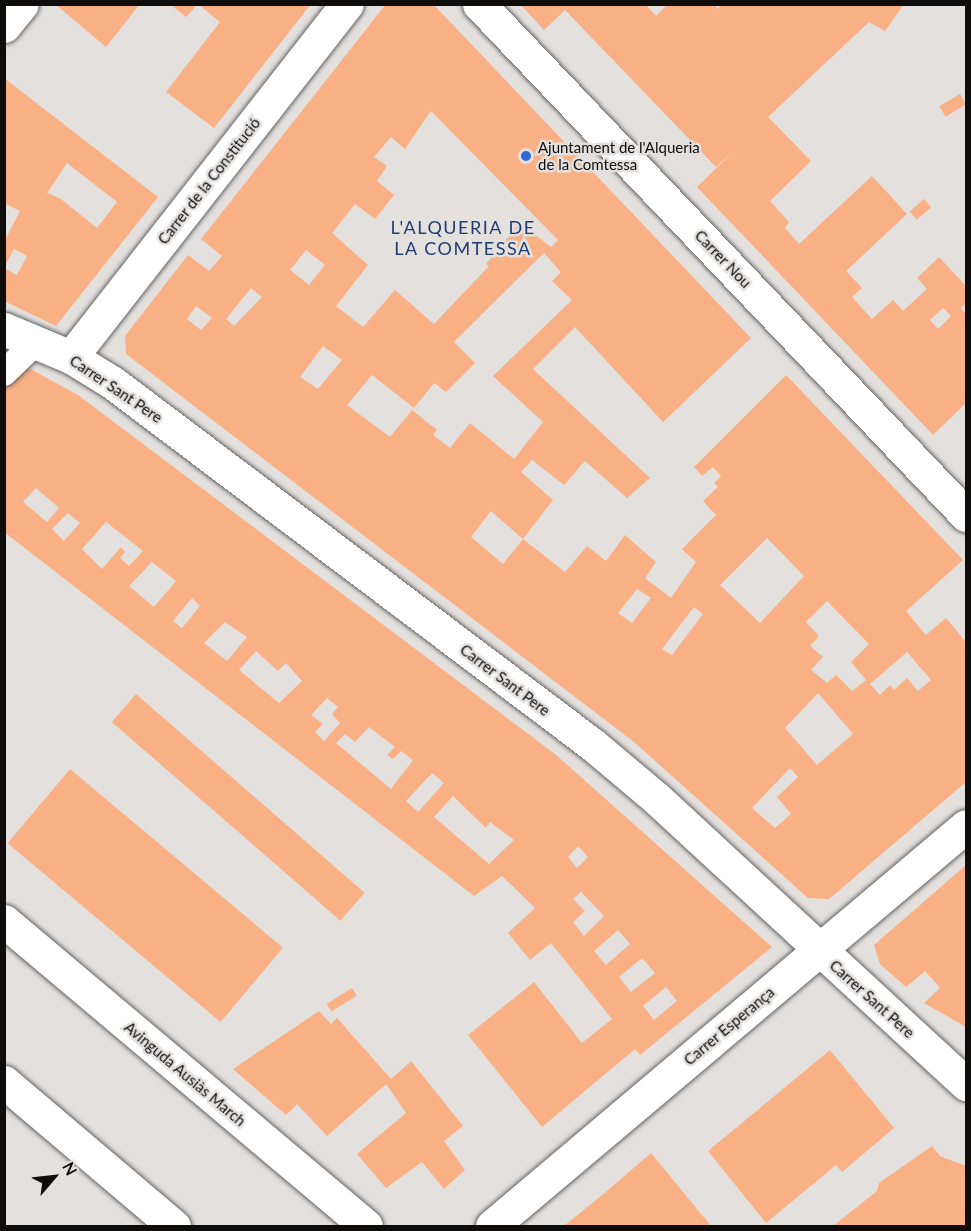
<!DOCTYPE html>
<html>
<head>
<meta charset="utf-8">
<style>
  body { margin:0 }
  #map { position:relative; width:971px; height:1231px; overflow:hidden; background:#e3e0de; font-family:Lato,sans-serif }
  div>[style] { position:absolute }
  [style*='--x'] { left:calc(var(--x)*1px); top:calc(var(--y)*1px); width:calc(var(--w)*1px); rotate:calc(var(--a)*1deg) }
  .building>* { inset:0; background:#f9b085; transform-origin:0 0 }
  .roads { filter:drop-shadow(0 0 2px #656361) drop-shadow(0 0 2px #656361) }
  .service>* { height:26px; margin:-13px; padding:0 13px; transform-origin:13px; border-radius:13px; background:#fff }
  .minor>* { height:33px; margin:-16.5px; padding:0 16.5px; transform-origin:16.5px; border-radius:16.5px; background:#fff }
  .tertiary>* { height:33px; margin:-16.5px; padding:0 16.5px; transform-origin:16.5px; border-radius:16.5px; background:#fff }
  .dots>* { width:16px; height:16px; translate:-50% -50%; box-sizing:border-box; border:3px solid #e3e0de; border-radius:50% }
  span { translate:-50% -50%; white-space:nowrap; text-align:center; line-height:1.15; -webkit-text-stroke:5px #e3e0de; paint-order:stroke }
  .poi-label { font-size:15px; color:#0e0d0c }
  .left { translate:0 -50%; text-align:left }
  .street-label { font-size:15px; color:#0e0d0c }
  .quarter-label { font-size:18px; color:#203d73; letter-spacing:1.5px }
  .frame { position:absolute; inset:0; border:6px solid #0e0d0c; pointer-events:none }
  .north { position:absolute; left:24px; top:1147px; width:60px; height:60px; -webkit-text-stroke:4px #e3e0de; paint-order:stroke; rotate:62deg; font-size:16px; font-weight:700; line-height:24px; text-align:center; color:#0e0d0c }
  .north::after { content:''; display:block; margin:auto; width:21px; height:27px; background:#0e0d0c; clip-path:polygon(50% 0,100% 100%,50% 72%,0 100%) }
</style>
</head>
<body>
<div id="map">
  <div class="building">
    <i style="clip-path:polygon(55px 4px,140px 4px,106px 47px)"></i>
    <i style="clip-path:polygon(198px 4px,311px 4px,214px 128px,166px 92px,220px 22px)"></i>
    <i style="clip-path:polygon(evenodd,386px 4px,433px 4px,751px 338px,663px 422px,575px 327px,533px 369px,650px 478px,627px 498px,585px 461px,564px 485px,532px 460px,521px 472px,553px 500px,523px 539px,565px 572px,587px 546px,606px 561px,625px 535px,656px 562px,645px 578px,671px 598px,696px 562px,682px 549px,716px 515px,703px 501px,718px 487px,714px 483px,721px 476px,713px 467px,702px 476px,694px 467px,786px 375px,963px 560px,906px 611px,926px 635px,946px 618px,966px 642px,966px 782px,829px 899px,808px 898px,634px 742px,126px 354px,125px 336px,188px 255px,209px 271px,222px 256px,201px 239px,386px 4px,431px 111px,558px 240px,551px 247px,520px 223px,486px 264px,489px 266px,434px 324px,395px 290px,363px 327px,336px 306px,368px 265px,332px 233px,355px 204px,375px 219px,394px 195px,377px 181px,387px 166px,374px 157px,391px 137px,405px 149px,431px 111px,386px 4px,306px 250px,325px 265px,309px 285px,290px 270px,306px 250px,386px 4px,544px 253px,561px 272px,552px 281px,572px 300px,493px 376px,543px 422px,514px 459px,470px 423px,450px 448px,433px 435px,437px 430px,412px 410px,390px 437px,347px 405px,372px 375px,414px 408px,434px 383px,446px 392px,475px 363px,454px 342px,544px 253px,386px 4px,251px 288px,262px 297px,234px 326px,226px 319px,251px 288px,386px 4px,196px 306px,212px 318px,201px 330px,187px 319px,196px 306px,386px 4px,323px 346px,342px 360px,318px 389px,300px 377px,323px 346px,386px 4px,491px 511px,523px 539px,503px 564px,471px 537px,491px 511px,386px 4px,767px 538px,804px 576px,760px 623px,720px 585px,767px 538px,386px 4px,637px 589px,651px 598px,632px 623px,618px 613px,637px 589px,386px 4px,827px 601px,869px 644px,851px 662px,866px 680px,852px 691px,836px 675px,827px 683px,811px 670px,823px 657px,810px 646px,819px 636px,806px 622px,827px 601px,386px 4px,694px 607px,703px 614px,672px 655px,662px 649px,694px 607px,386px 4px,907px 652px,931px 680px,918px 691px,907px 678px,894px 690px,890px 685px,880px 695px,870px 684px,907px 652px,386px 4px,818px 693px,853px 734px,817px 765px,785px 728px,818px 693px,386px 4px,790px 768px,798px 777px,777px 797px,791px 814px,775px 828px,752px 808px,790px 768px)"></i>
    <i style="clip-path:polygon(evenodd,520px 4px,645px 4px,656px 16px,668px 4px,714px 4px,718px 9px,721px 4px,904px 4px,885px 31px,869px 22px,768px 117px,811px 161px,770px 201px,789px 222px,785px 228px,799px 244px,872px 176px,907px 214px,846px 271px,862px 288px,852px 297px,872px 319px,893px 300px,903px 311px,927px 289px,917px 278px,939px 257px,966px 286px,966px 303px,961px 308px,966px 314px,966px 403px,933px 435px,697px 187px,735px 150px,716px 167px,565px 10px,544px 30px,520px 4px,943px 308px,951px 316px,938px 329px,930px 320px,943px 308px)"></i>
    <i style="clip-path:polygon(171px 5px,197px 5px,186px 17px)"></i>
    <i style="clip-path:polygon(evenodd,4px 78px,158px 197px,56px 326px,4px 301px,4px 268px,17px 275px,27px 256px,14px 249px,4px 268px,4px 242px,20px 211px,4px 203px,4px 78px,67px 163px,117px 202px,97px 228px,61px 199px,47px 193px,67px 163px)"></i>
    <i style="left:960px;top:94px;width:12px;height:24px;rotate:59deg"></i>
    <i style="left:924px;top:199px;width:11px;height:19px;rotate:49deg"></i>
    <i style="clip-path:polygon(evenodd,27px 367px,78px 395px,555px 754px,772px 947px,640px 1055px,635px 1049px,542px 1127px,468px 1035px,534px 982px,582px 1043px,612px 1019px,551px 943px,530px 960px,508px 933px,535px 908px,502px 876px,474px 896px,4px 532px,4px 388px,27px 367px,36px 488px,59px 508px,47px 522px,23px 502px,36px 488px,27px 367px,68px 513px,80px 523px,64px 541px,52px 529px,68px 513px,27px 367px,106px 522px,143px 551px,129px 566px,120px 558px,125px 552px,121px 547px,102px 569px,82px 549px,106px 522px,27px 367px,152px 562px,176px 581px,154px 607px,129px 586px,152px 562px,27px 367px,192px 598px,200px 606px,182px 628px,173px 621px,192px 598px,27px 367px,225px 622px,247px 637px,227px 661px,204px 643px,225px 622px,27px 367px,256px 651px,278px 671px,286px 663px,302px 681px,279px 703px,239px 670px,256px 651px,27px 367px,327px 698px,338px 707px,332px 714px,340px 723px,324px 741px,315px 732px,323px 724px,311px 715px,327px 698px,27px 367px,369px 727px,395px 747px,387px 755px,393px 759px,401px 751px,413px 760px,391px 789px,336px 743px,345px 734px,355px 742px,369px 727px,27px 367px,432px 773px,444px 783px,418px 812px,406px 801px,432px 773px,27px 367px,453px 796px,486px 828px,490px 822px,514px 840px,489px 864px,434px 817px,453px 796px,27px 367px,578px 846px,588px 857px,577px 868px,568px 857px,578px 846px,27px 367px,581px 892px,604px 916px,584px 936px,573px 922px,585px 911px,573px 899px,581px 892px,27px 367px,618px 930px,630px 944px,606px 965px,594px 951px,618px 930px,27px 367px,642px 958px,655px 973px,631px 992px,619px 977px,642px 958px,27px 367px,666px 987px,677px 1001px,654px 1020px,643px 1006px,666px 987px)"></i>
    <i style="left:136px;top:694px;width:303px;height:37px;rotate:41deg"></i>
    <i style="left:70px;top:769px;width:278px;height:97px;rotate:40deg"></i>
    <i style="clip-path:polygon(966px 865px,966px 1027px,924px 1003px,940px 988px,925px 971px,906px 987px,880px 964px,874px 945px)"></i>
    <i style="left:352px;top:988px;width:9px;height:30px;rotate:58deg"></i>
    <i style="clip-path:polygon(319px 1011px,331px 1024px,337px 1018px,391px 1079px,411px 1061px,463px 1126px,444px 1141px,465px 1170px,444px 1189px,422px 1162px,386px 1188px,357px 1154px,406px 1113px,386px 1084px,327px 1136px,297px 1104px,286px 1115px,233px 1069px)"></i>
    <i style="clip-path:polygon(830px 1050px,894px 1128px,842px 1172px,836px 1165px,766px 1223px,708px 1151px)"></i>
    <i style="clip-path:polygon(932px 1146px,940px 1156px,966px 1166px,966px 1226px,833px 1226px,877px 1191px,879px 1183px)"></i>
    <i style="clip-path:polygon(651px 1153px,711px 1226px,564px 1226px,607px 1191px)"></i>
  </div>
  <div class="roads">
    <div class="service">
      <i style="--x:4;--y:373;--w:45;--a:-44.1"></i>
    </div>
    <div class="minor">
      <i style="--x:479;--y:4;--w:706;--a:46.38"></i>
      <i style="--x:4;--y:26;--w:28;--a:-51"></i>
      <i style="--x:4;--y:329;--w:73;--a:22.7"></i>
      <i style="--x:71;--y:357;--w:49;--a:31.8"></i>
      <i style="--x:113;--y:383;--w:601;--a:37.02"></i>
      <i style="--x:593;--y:745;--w:82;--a:40.1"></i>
      <i style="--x:656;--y:798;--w:422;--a:42.7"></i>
      <i style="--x:71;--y:357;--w:448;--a:-52"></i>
      <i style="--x:4;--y:921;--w:473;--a:40.1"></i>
      <i style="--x:492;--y:1226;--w:620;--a:-40.16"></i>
    </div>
    <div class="tertiary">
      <i style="--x:4;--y:1082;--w:223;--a:40.3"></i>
    </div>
  </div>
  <div class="dots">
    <i style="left:526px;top:156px;background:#2f69d7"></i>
  </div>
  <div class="poi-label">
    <span class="left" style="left:538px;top:156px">Ajuntament de l'Alqueria<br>de la Comtessa</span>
  </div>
  <div class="street-label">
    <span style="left:209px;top:181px;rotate:-52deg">Carrer de la Constitució</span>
    <span style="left:723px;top:259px;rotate:46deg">Carrer Nou</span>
    <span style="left:116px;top:389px;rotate:34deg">Carrer Sant Pere</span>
    <span style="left:505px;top:680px;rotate:37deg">Carrer Sant Pere</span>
    <span style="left:872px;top:999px;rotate:42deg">Carrer Sant Pere</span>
    <span style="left:729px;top:1026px;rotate:-40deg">Carrer Esperança</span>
    <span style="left:185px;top:1074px;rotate:40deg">Avinguda Ausiàs March</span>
  </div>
  <div class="quarter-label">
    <span style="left:463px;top:238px">L'ALQUERIA DE<br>LA COMTESSA</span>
  </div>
  <div class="frame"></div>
  <div class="north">N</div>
</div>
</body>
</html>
